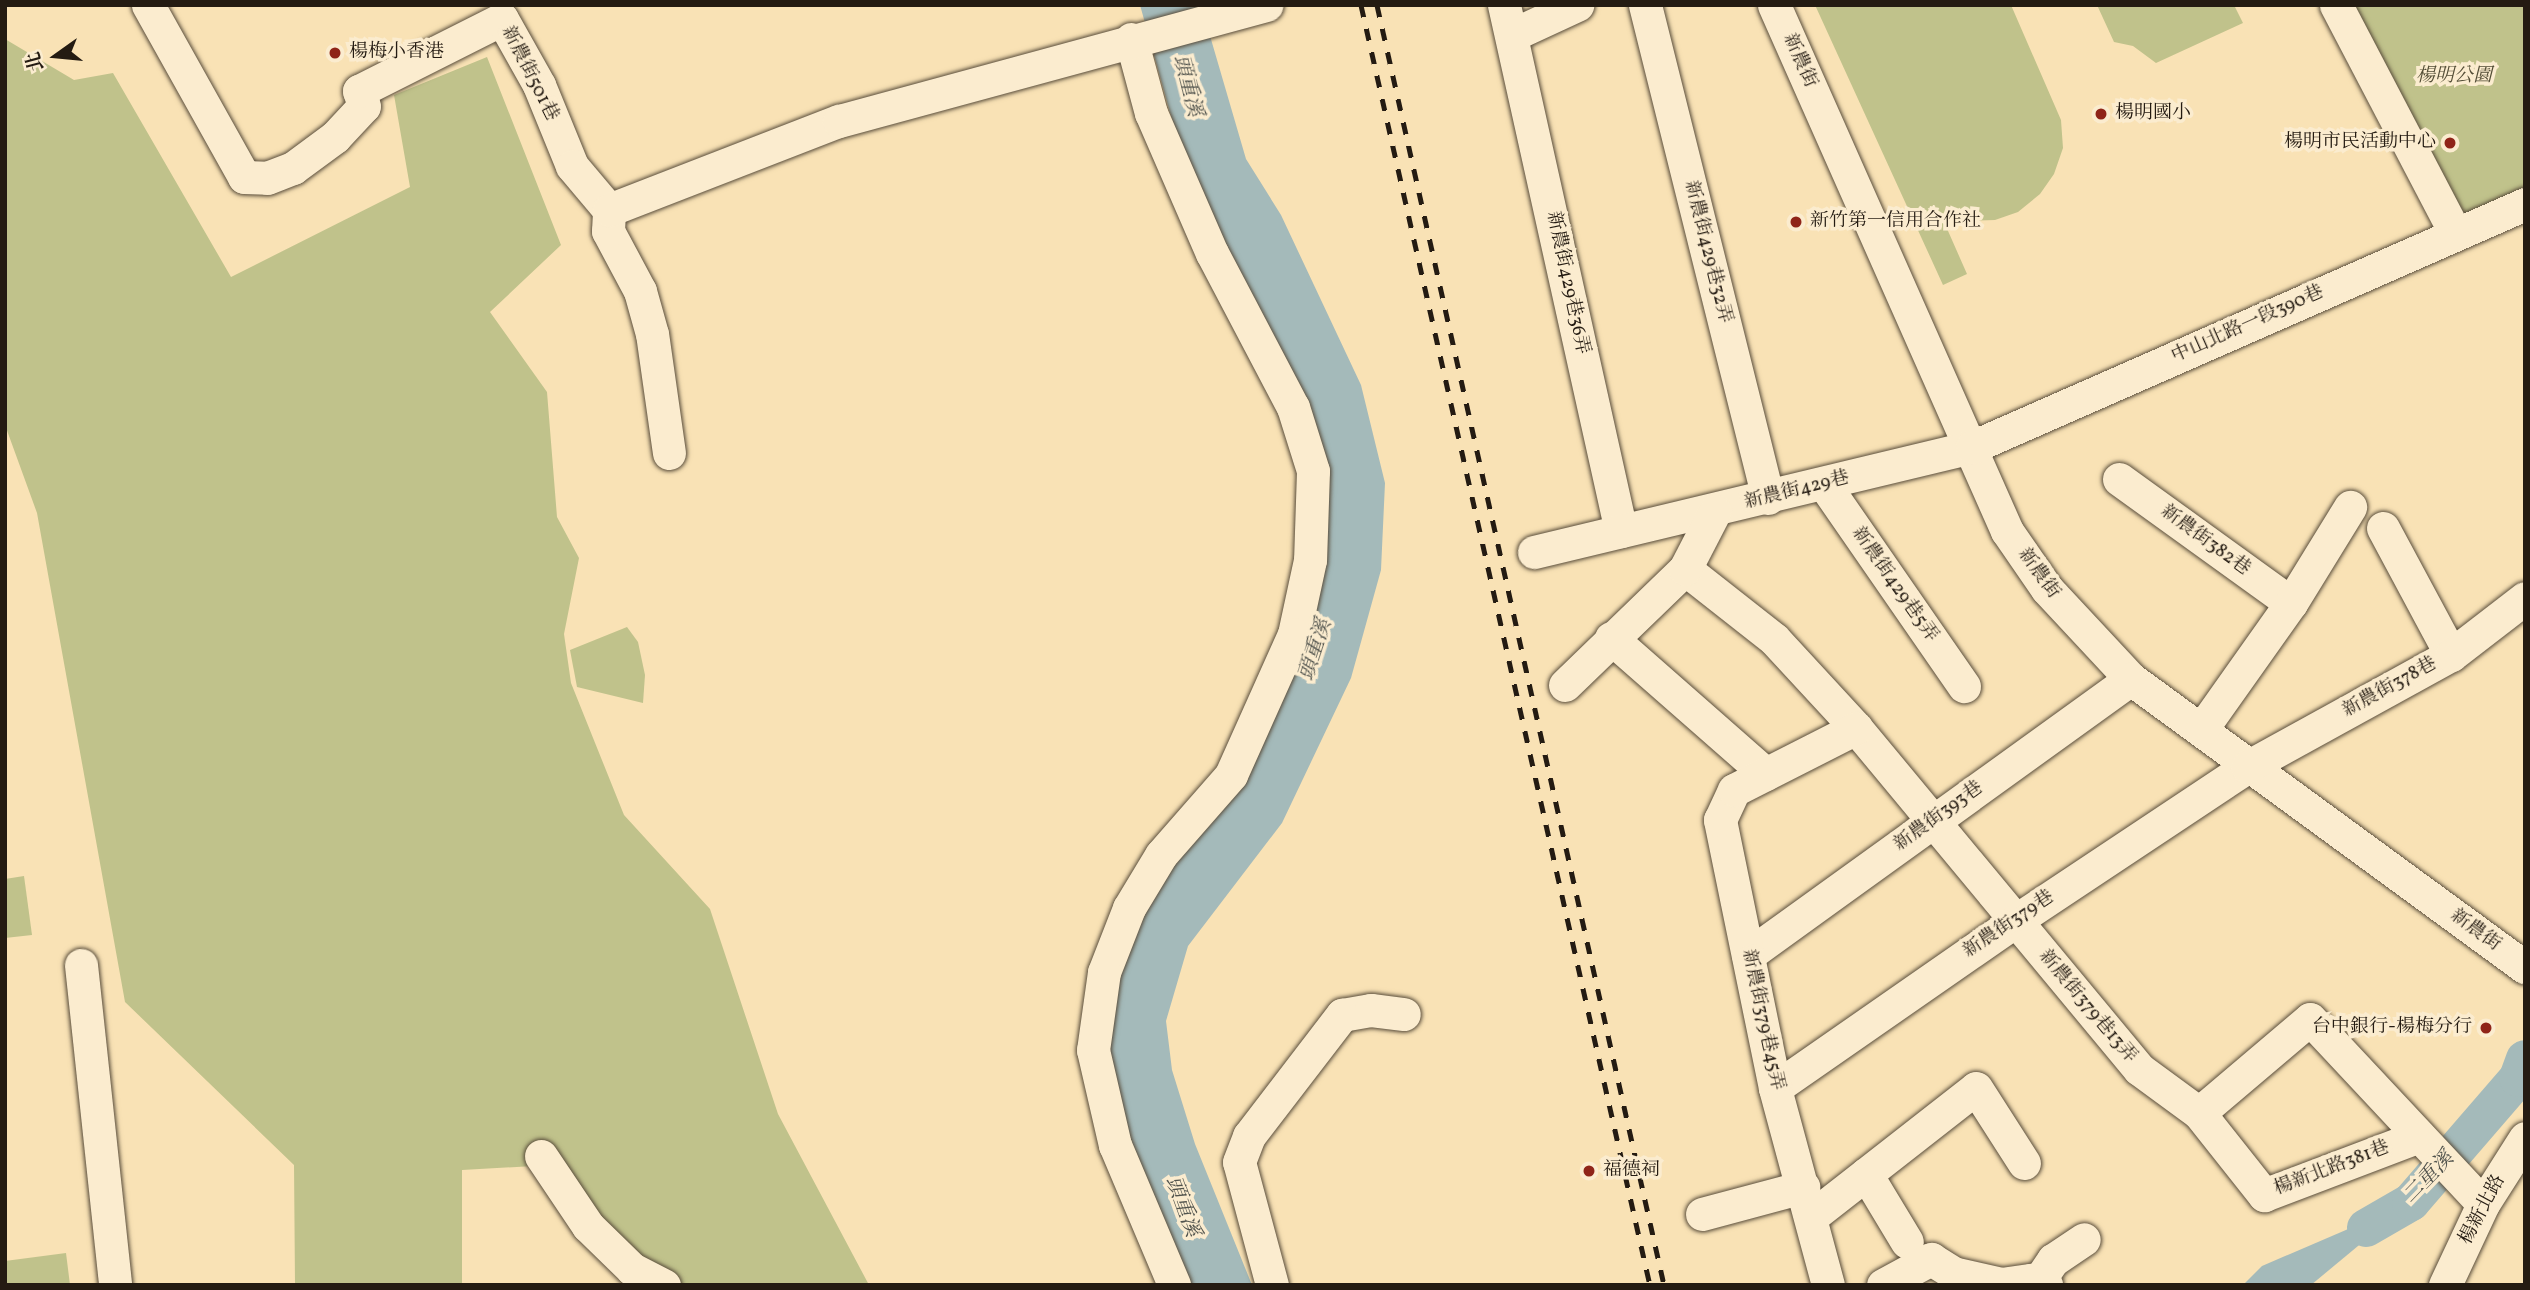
<!DOCTYPE html>
<html>
<head>
<meta charset="utf-8">
<style>
  body { margin:0 }
  #map { position:relative; width:2530px; height:1290px; overflow:hidden; background:#f9e2b5; font-family:Vollkorn,"Noto Serif TC",serif }
  div>[style] { position:absolute }
  [style*='--x'] { left:calc(var(--x)*1px); top:calc(var(--y)*1px); width:calc(var(--w)*1px); rotate:calc(var(--a)*1deg) }
  .green>* { inset:0; background:#c0c28b }
  .water>* { inset:0; background:#a4baba }
  .river>* { height:38px; margin:-19px; padding:0 19px; transform-origin:19px; border-radius:19px; background:#a4baba }
  .roads { filter:drop-shadow(0 0 2px #594d3b) drop-shadow(0 0 2px #594d3b) }
  .minor>* { height:33px; margin:-16.5px; padding:0 16.5px; transform-origin:16.5px; border-radius:16.5px; background:#fbeccf }
  .rail>* { height:5px; margin-top:-2.5px; transform-origin:0; background:repeating-linear-gradient(90deg,#241b12 0 12px,transparent 0 24px) }
  .dots>* { width:19px; height:19px; translate:-50% -50%; box-sizing:border-box; border:4px solid #fbeccf; border-radius:50% }
  span { translate:-50% -50%; white-space:nowrap; text-align:center; line-height:1.15; -webkit-text-stroke:7px #fbeccf; paint-order:stroke }
  .poi-label { font-size:19px; color:#241b12 }
  .left { translate:0 -50%; text-align:left }
  .right { translate:-100% -50%; text-align:right }
  .street-label { font-size:19px; color:#241b12 }
  .park-label { font-size:19px; color:#534d36; font-style:italic }
  .water-label { font-size:21px; color:#51534d; font-style:italic }
  .frame { position:absolute; inset:0; border:7px solid #241b12; pointer-events:none }
  .north { position:absolute; left:21px; top:21px; width:70px; height:70px; -webkit-text-stroke:5px #fbeccf; paint-order:stroke; rotate:255deg; font-size:19px; font-weight:700; line-height:28px; text-align:center; color:#241b12 }
  .north::after { content:''; display:block; margin:auto; width:24px; height:32px; background:#241b12; clip-path:polygon(50% 0,100% 100%,50% 72%,0 100%) }
</style>
</head>
<body>
<div id="map">
  <div class="green">
    <i style="clip-path:polygon(1815px 5px,2011px 5px,2061px 120px,2063px 148px,2054px 174px,2040px 194px,2018px 212px,1995px 220px,1964px 221px,1941px 215px,1967px 274px,1943px 285px)"></i>
    <i style="clip-path:polygon(2097px 5px,2234px 5px,2243px 23px,2156px 63px,2133px 46px,2114px 42px)"></i>
    <i style="clip-path:polygon(2336px 5px,2525px 5px,2525px 202px,2455px 233px)"></i>
    <i style="clip-path:polygon(5px 39px,74px 80px,113px 73px,231px 277px,410px 187px,394px 95px,487px 57px,561px 245px,490px 312px,547px 392px,557px 517px,579px 558px,564px 634px,571px 683px,624px 815px,710px 909px,778px 1114px,869px 1285px,660px 1285px,551px 1165px,462px 1170px,462px 1285px,295px 1285px,294px 1165px,125px 1002px,37px 513px,5px 425px)"></i>
    <i style="clip-path:polygon(627px 627px,638px 642px,645px 675px,643px 703px,577px 687px,570px 650px)"></i>
    <i style="clip-path:polygon(24px 876px,32px 935px,5px 938px,5px 879px)"></i>
    <i style="clip-path:polygon(66px 1253px,70px 1285px,5px 1285px,5px 1261px)"></i>
  </div>
  <div class="water">
    <i style="clip-path:polygon(1140px 5px,1201px 5px,1246px 159px,1281px 215px,1361px 385px,1385px 483px,1381px 570px,1351px 678px,1282px 823px,1188px 946px,1166px 1021px,1172px 1070px,1195px 1144px,1252px 1285px,1182px 1285px,1121px 1137px,1104px 1052px,1121px 951px,1302px 635px,1323px 578px,1328px 485px,1181px 152px)"></i>
    <i style="clip-path:polygon(2411px 1202px,2311px 1285px,2243px 1285px,2262px 1266px)"></i>
  </div>
  <div class="river">
    <i style="--x:2366;--y:1228;--w:52;--a:-30"></i>
    <i style="--x:2411;--y:1202;--w:164;--a:-49.2"></i>
    <i style="--x:2518;--y:1078;--w:20;--a:-70"></i>
  </div>
  <div class="roads">
    <div class="minor">
      <i style="--x:148;--y:5;--w:197;--a:60.8"></i>
      <i style="--x:244;--y:177;--w:23;--a:2"></i>
      <i style="--x:267;--y:178;--w:28;--a:-21"></i>
      <i style="--x:293;--y:168;--w:52;--a:-36.4"></i>
      <i style="--x:335;--y:137;--w:42;--a:-46.9"></i>
      <i style="--x:364;--y:106;--w:16;--a:-108"></i>
      <i style="--x:359;--y:91;--w:160;--a:-26.7"></i>
      <i style="--x:502;--y:19;--w:76;--a:60.7"></i>
      <i style="--x:539;--y:85;--w:87;--a:67.8"></i>
      <i style="--x:572;--y:166;--w:57;--a:49.9"></i>
      <i style="--x:1504;--y:5;--w:539;--a:77.46"></i>
      <i style="--x:1645;--y:5;--w:508;--a:75.99"></i>
      <i style="--x:1774;--y:5;--w:575;--a:66.11"></i>
      <i style="--x:2007;--y:531;--w:70;--a:55.4"></i>
      <i style="--x:2047;--y:589;--w:123;--a:47"></i>
      <i style="--x:2131;--y:679;--w:488;--a:36.2"></i>
      <i style="--x:2336;--y:5;--w:257;--a:62.4"></i>
      <i style="--x:1512;--y:35;--w:72;--a:-24.8"></i>
      <i style="--x:1131;--y:39;--w:77;--a:74.9"></i>
      <i style="--x:1151;--y:113;--w:153;--a:66.5"></i>
      <i style="--x:1212;--y:253;--w:174;--a:62.3"></i>
      <i style="--x:1293;--y:407;--w:67;--a:72.6"></i>
      <i style="--x:1313;--y:471;--w:89;--a:91.9"></i>
      <i style="--x:1310;--y:560;--w:76;--a:102.2"></i>
      <i style="--x:1294;--y:634;--w:154;--a:114.1"></i>
      <i style="--x:1231;--y:775;--w:106;--a:131.2"></i>
      <i style="--x:1161;--y:855;--w:62;--a:121.1"></i>
      <i style="--x:1129;--y:908;--w:69;--a:111.3"></i>
      <i style="--x:1104;--y:972;--w:79;--a:98"></i>
      <i style="--x:1093;--y:1050;--w:98;--a:77"></i>
      <i style="--x:1115;--y:1145;--w:152;--a:67.1"></i>
      <i style="--x:669;--y:453;--w:120;--a:-98.1"></i>
      <i style="--x:652;--y:334;--w:45;--a:-105.6"></i>
      <i style="--x:640;--y:291;--w:68;--a:-118.1"></i>
      <i style="--x:608;--y:231;--w:21;--a:-87"></i>
      <i style="--x:609;--y:210;--w:247;--a:-21.2"></i>
      <i style="--x:839;--y:121;--w:443;--a:-15.2"></i>
      <i style="--x:2119;--y:479;--w:212;--a:35.8"></i>
      <i style="--x:1824;--y:484;--w:246;--a:55.3"></i>
      <i style="--x:2383;--y:528;--w:144;--a:61.8"></i>
      <i style="--x:1534;--y:552;--w:450;--a:-13.5"></i>
      <i style="--x:1972;--y:447;--w:604;--a:-23.72"></i>
      <i style="--x:1685;--y:569;--w:113;--a:38.2"></i>
      <i style="--x:1774;--y:639;--w:121;--a:47.3"></i>
      <i style="--x:1856;--y:728;--w:443;--a:50.3"></i>
      <i style="--x:2139;--y:1069;--w:74;--a:36.3"></i>
      <i style="--x:2199;--y:1113;--w:105;--a:51.6"></i>
      <i style="--x:2264;--y:1195;--w:166;--a:-20.8"></i>
      <i style="--x:1611;--y:638;--w:206;--a:41.3"></i>
      <i style="--x:1565;--y:685;--w:167;--a:-44"></i>
      <i style="--x:1685;--y:569;--w:65;--a:-62.7"></i>
      <i style="--x:2201;--y:730;--w:156;--a:-54.7"></i>
      <i style="--x:2291;--y:603;--w:113;--a:-58.4"></i>
      <i style="--x:1748;--y:955;--w:472;--a:-35.8"></i>
      <i style="--x:81;--y:965;--w:322;--a:83.9"></i>
      <i style="--x:1775;--y:1088;--w:292;--a:-34.8"></i>
      <i style="--x:2015;--y:921;--w:278;--a:-33.6"></i>
      <i style="--x:2247;--y:767;--w:233;--a:-28.8"></i>
      <i style="--x:2451;--y:655;--w:93;--a:-37.6"></i>
      <i style="--x:2199;--y:1113;--w:145;--a:-40.3"></i>
      <i style="--x:2310;--y:1019;--w:253;--a:46.9"></i>
      <i style="--x:541;--y:1156;--w:84;--a:56.1"></i>
      <i style="--x:588;--y:1226;--w:62;--a:44.3"></i>
      <i style="--x:632;--y:1269;--w:36;--a:27"></i>
      <i style="--x:1866;--y:1174;--w:79;--a:58.9"></i>
      <i style="--x:1702;--y:1214;--w:105;--a:-15"></i>
      <i style="--x:1811;--y:1217;--w:209;--a:-38"></i>
      <i style="--x:1976;--y:1088;--w:89;--a:57.4"></i>
      <i style="--x:2038;--y:1282;--w:27;--a:-56"></i>
      <i style="--x:2053;--y:1260;--w:37;--a:-34"></i>
      <i style="--x:1272;--y:1285;--w:127;--a:-105"></i>
      <i style="--x:1239;--y:1162;--w:28;--a:-69"></i>
      <i style="--x:1249;--y:1136;--w:153;--a:-52.5"></i>
      <i style="--x:1342;--y:1015;--w:29;--a:-10"></i>
      <i style="--x:1371;--y:1010;--w:33;--a:7"></i>
      <i style="--x:1828;--y:1285;--w:204;--a:-105.1"></i>
      <i style="--x:1775;--y:1088;--w:274;--a:-101.6"></i>
      <i style="--x:1720;--y:820;--w:33;--a:-65"></i>
      <i style="--x:1734;--y:790;--w:137;--a:-26.9"></i>
      <i style="--x:1883;--y:1285;--w:55;--a:-28.4"></i>
      <i style="--x:1931;--y:1259;--w:26;--a:32"></i>
      <i style="--x:1953;--y:1273;--w:49;--a:12.9"></i>
      <i style="--x:2001;--y:1284;--w:30;--a:-8"></i>
      <i style="--x:2031;--y:1280;--w:16;--a:18"></i>
      <i style="--x:2445;--y:1285;--w:89;--a:-64.9"></i>
      <i style="--x:2483;--y:1204;--w:78;--a:-57.5"></i>
    </div>
  </div>
  <div class="rail">
    <i style="--x:1361;--y:5;--w:1312;--a:77.28"></i>
    <i style="--x:1377;--y:5;--w:1312;--a:77.36"></i>
  </div>
  <div class="dots">
    <i style="left:335px;top:53px;background:#8f2418"></i>
    <i style="left:2101px;top:114px;background:#8f2418"></i>
    <i style="left:2450px;top:143px;background:#8f2418"></i>
    <i style="left:1796px;top:222px;background:#8f2418"></i>
    <i style="left:2486px;top:1028px;background:#8f2418"></i>
    <i style="left:1589px;top:1171px;background:#8f2418"></i>
  </div>
  <div class="poi-label">
    <span class="left" style="left:349px;top:53px">楊梅小香港</span>
    <span class="left" style="left:2115px;top:114px">楊明國小</span>
    <span class="right" style="left:2436px;top:143px">楊明市民活動中心</span>
    <span class="left" style="left:1810px;top:222px">新竹第一信用合作社</span>
    <span class="right" style="left:2472px;top:1028px">台中銀行-楊梅分行</span>
    <span class="left" style="left:1603px;top:1171px">福德祠</span>
  </div>
  <div class="street-label">
    <span style="left:1799px;top:61px;rotate:66deg">新農街</span>
    <span style="left:529px;top:74px;rotate:63deg">新農街501巷</span>
    <span style="left:1707px;top:252px;rotate:76deg">新農街429巷32弄</span>
    <span style="left:1567px;top:283px;rotate:78deg">新農街429巷36弄</span>
    <span style="left:2248px;top:325px;rotate:-24deg">中山北路一段390巷</span>
    <span style="left:1797px;top:491px;rotate:-14deg">新農街429巷</span>
    <span style="left:2205px;top:541px;rotate:36deg">新農街382巷</span>
    <span style="left:2038px;top:574px;rotate:54deg">新農街</span>
    <span style="left:1894px;top:585px;rotate:55deg">新農街429巷5弄</span>
    <span style="left:2390px;top:688px;rotate:-29deg">新農街378巷</span>
    <span style="left:1939px;top:817px;rotate:-36deg">新農街393巷</span>
    <span style="left:2009px;top:925px;rotate:-34deg">新農街379巷</span>
    <span style="left:2475px;top:931px;rotate:36deg">新農街</span>
    <span style="left:2087px;top:1007px;rotate:50deg">新農街379巷13弄</span>
    <span style="left:1762px;top:1020px;rotate:78deg">新農街379巷45弄</span>
    <span style="left:2332px;top:1169px;rotate:-21deg">楊新北路381巷</span>
    <span style="left:2483px;top:1210px;rotate:-62deg">楊新北路</span>
  </div>
  <div class="park-label">
    <span style="left:2454px;top:77px">楊明公園</span>
  </div>
  <div class="water-label">
    <span style="left:1187px;top:86px;rotate:76deg">頭重溪</span>
    <span style="left:1316px;top:650px;rotate:-72deg">頭重溪</span>
    <span style="left:2429px;top:1178px;rotate:-46deg">二重溪</span>
    <span style="left:1182px;top:1207px;rotate:70deg">頭重溪</span>
  </div>
  <div class="frame"></div>
  <div class="north">北</div>
</div>
</body>
</html>
